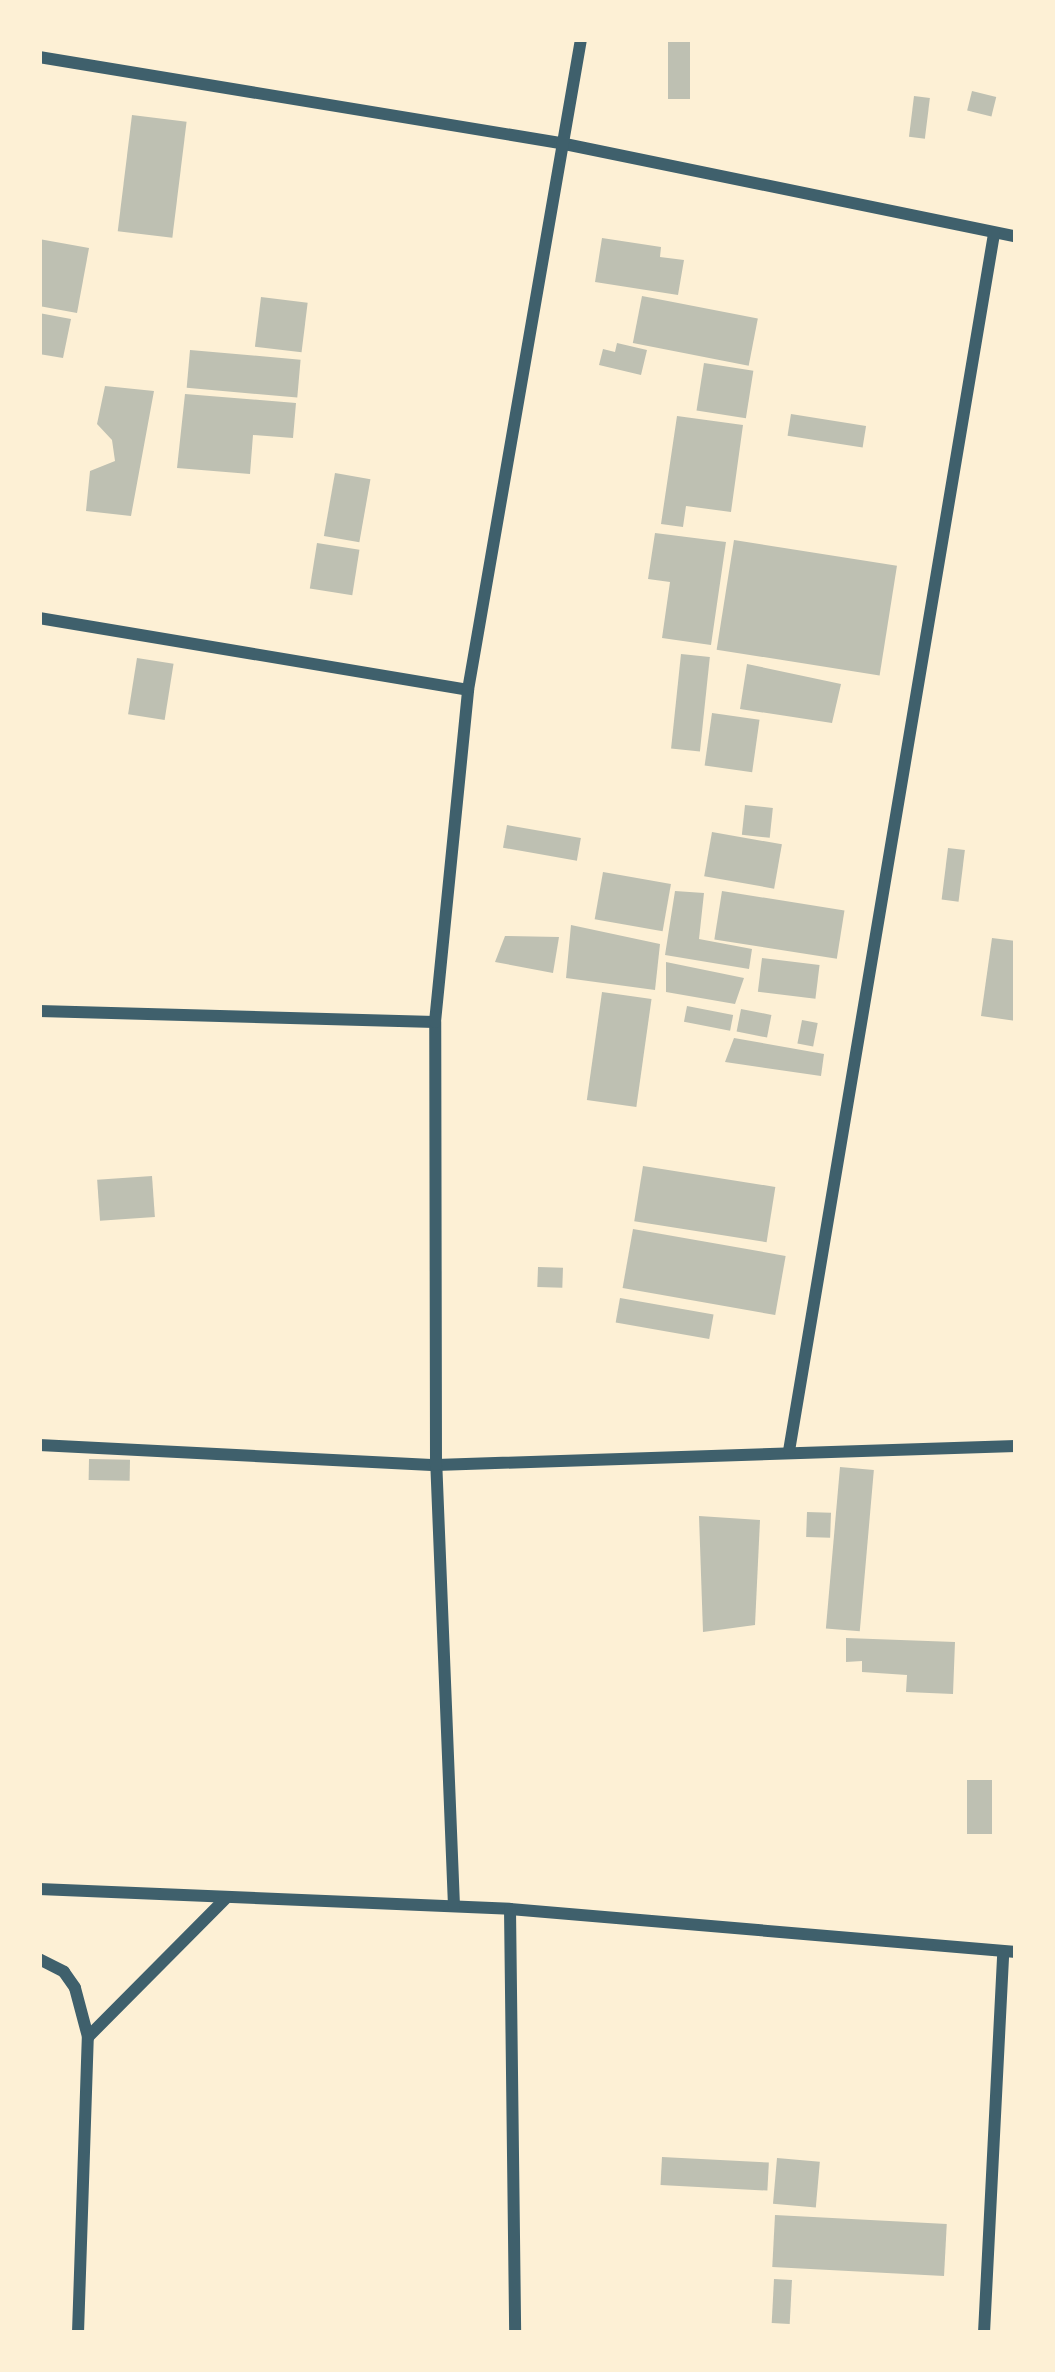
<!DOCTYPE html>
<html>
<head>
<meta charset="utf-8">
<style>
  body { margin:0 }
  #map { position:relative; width:1055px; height:2372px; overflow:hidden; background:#fdf0d5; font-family:Commissioner,sans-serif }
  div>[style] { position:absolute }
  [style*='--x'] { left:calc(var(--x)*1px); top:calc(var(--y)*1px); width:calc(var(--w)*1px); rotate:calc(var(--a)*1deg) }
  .building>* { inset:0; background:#bec0b2; transform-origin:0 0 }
  .minor>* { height:12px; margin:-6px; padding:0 6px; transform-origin:6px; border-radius:6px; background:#3f606c }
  span { translate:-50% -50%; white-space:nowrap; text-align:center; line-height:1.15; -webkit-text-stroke:9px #fdf0d5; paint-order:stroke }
  .frame { position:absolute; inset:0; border:42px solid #fdf0d5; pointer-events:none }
</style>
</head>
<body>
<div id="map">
  <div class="building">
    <i style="left:668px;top:39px;width:22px;height:60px"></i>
    <i style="left:972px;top:91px;width:25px;height:20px;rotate:14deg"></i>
    <i style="left:914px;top:96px;width:16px;height:41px;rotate:7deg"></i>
    <i style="left:132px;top:115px;width:55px;height:117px;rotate:7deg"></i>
    <i style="clip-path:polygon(602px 238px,661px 247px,660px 257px,684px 260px,678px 295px,595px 282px)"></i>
    <i style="clip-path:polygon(39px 239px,89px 248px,77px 313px,39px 306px)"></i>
    <i style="left:642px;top:296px;width:118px;height:48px;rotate:11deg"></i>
    <i style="left:261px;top:297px;width:47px;height:50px;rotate:7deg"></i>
    <i style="clip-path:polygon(39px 313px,71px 319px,63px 358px,39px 354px)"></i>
    <i style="clip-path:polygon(617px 343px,647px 350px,641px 375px,599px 365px,603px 349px,615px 352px)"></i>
    <i style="left:190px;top:350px;width:111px;height:38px;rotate:5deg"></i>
    <i style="left:704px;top:363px;width:50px;height:48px;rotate:9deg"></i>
    <i style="clip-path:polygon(105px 386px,154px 391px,131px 516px,86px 511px,90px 471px,115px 461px,112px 440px,97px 424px)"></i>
    <i style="clip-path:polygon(185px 394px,296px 403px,293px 438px,253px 435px,250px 474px,177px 468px)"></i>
    <i style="left:791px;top:414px;width:76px;height:22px;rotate:9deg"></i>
    <i style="clip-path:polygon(677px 416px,743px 425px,731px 512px,686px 506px,683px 527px,661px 524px)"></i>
    <i style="left:335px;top:473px;width:36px;height:64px;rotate:10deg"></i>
    <i style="clip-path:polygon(655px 533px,726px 542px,711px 645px,662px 638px,670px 582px,648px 579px)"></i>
    <i style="left:734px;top:540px;width:165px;height:111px;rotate:9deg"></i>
    <i style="left:317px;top:543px;width:43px;height:46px;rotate:9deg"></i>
    <i style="left:681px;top:654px;width:29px;height:95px;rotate:6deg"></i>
    <i style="left:137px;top:658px;width:37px;height:57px;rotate:9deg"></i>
    <i style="clip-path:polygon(747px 664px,841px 684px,832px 723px,740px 709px)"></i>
    <i style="left:712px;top:713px;width:48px;height:53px;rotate:8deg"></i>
    <i style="left:745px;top:805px;width:28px;height:30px;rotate:6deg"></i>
    <i style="left:507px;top:825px;width:75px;height:23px;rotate:10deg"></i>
    <i style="left:712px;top:832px;width:71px;height:45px;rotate:10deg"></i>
    <i style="left:948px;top:848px;width:17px;height:52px;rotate:7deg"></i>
    <i style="left:603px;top:872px;width:69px;height:48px;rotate:10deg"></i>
    <i style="clip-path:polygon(675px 891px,704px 893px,699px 939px,752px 949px,749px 969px,665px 955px)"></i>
    <i style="left:722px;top:891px;width:124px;height:49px;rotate:9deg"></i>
    <i style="clip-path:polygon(571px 925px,660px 944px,655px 990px,566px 978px)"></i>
    <i style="clip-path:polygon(505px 936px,559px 937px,553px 973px,495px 962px)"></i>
    <i style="clip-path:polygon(992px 938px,1016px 941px,1016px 1021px,981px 1016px)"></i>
    <i style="left:762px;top:958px;width:58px;height:34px;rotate:7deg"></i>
    <i style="clip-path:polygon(666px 962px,744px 978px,735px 1004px,666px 992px)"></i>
    <i style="left:602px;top:992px;width:50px;height:109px;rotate:8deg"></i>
    <i style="left:687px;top:1006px;width:47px;height:16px;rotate:11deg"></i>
    <i style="left:741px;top:1009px;width:31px;height:23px;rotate:11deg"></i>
    <i style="left:802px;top:1020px;width:16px;height:24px;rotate:11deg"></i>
    <i style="clip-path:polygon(734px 1038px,824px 1054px,821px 1076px,725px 1062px)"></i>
    <i style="left:643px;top:1166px;width:134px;height:56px;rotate:9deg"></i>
    <i style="left:152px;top:1176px;width:41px;height:55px;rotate:86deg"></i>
    <i style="left:633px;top:1229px;width:155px;height:60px;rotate:10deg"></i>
    <i style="left:538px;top:1267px;width:25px;height:20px;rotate:2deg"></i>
    <i style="left:620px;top:1298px;width:95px;height:25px;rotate:10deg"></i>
    <i style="left:89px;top:1459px;width:41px;height:21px;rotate:1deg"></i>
    <i style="left:840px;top:1467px;width:34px;height:162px;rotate:5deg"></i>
    <i style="left:807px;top:1512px;width:24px;height:25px;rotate:2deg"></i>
    <i style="clip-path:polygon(699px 1516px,760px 1520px,755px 1625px,703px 1632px)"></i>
    <i style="clip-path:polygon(846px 1638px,955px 1642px,953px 1694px,906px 1692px,907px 1675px,862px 1672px,862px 1661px,846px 1662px)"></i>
    <i style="left:967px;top:1780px;width:25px;height:54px"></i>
    <i style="left:662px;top:2157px;width:107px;height:28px;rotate:3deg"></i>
    <i style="left:777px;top:2158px;width:43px;height:46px;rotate:5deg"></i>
    <i style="left:775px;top:2215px;width:172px;height:52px;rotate:3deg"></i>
    <i style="left:774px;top:2279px;width:18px;height:44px;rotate:3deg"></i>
  </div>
  <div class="minor">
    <i style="--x:39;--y:57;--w:528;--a:9.37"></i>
    <i style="--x:560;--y:143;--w:466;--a:11.6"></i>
    <i style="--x:39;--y:618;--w:435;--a:9.5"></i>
    <i style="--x:39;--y:1011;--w:396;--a:1.6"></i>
    <i style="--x:39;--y:1445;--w:398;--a:2.9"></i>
    <i style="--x:436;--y:1465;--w:580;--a:-1.88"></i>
    <i style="--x:789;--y:1451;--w:1234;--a:-80.44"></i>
    <i style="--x:39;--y:1889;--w:471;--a:2.4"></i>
    <i style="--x:510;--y:1909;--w:508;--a:4.86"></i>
    <i style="--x:454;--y:1906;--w:441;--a:-92.3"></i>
    <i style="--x:436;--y:1465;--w:443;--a:-90.1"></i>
    <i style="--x:435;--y:1022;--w:334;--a:-84.3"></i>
    <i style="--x:468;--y:690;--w:661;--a:-80.15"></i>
    <i style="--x:510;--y:1909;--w:424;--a:89.3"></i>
    <i style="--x:39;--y:1959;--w:28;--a:27"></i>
    <i style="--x:64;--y:1972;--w:19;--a:55"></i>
    <i style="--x:75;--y:1988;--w:51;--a:75.1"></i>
    <i style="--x:78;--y:2333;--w:296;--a:-88.1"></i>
    <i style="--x:88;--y:2037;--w:197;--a:-45.2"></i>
    <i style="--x:984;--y:2333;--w:381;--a:-87.1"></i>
  </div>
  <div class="frame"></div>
</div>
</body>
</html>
